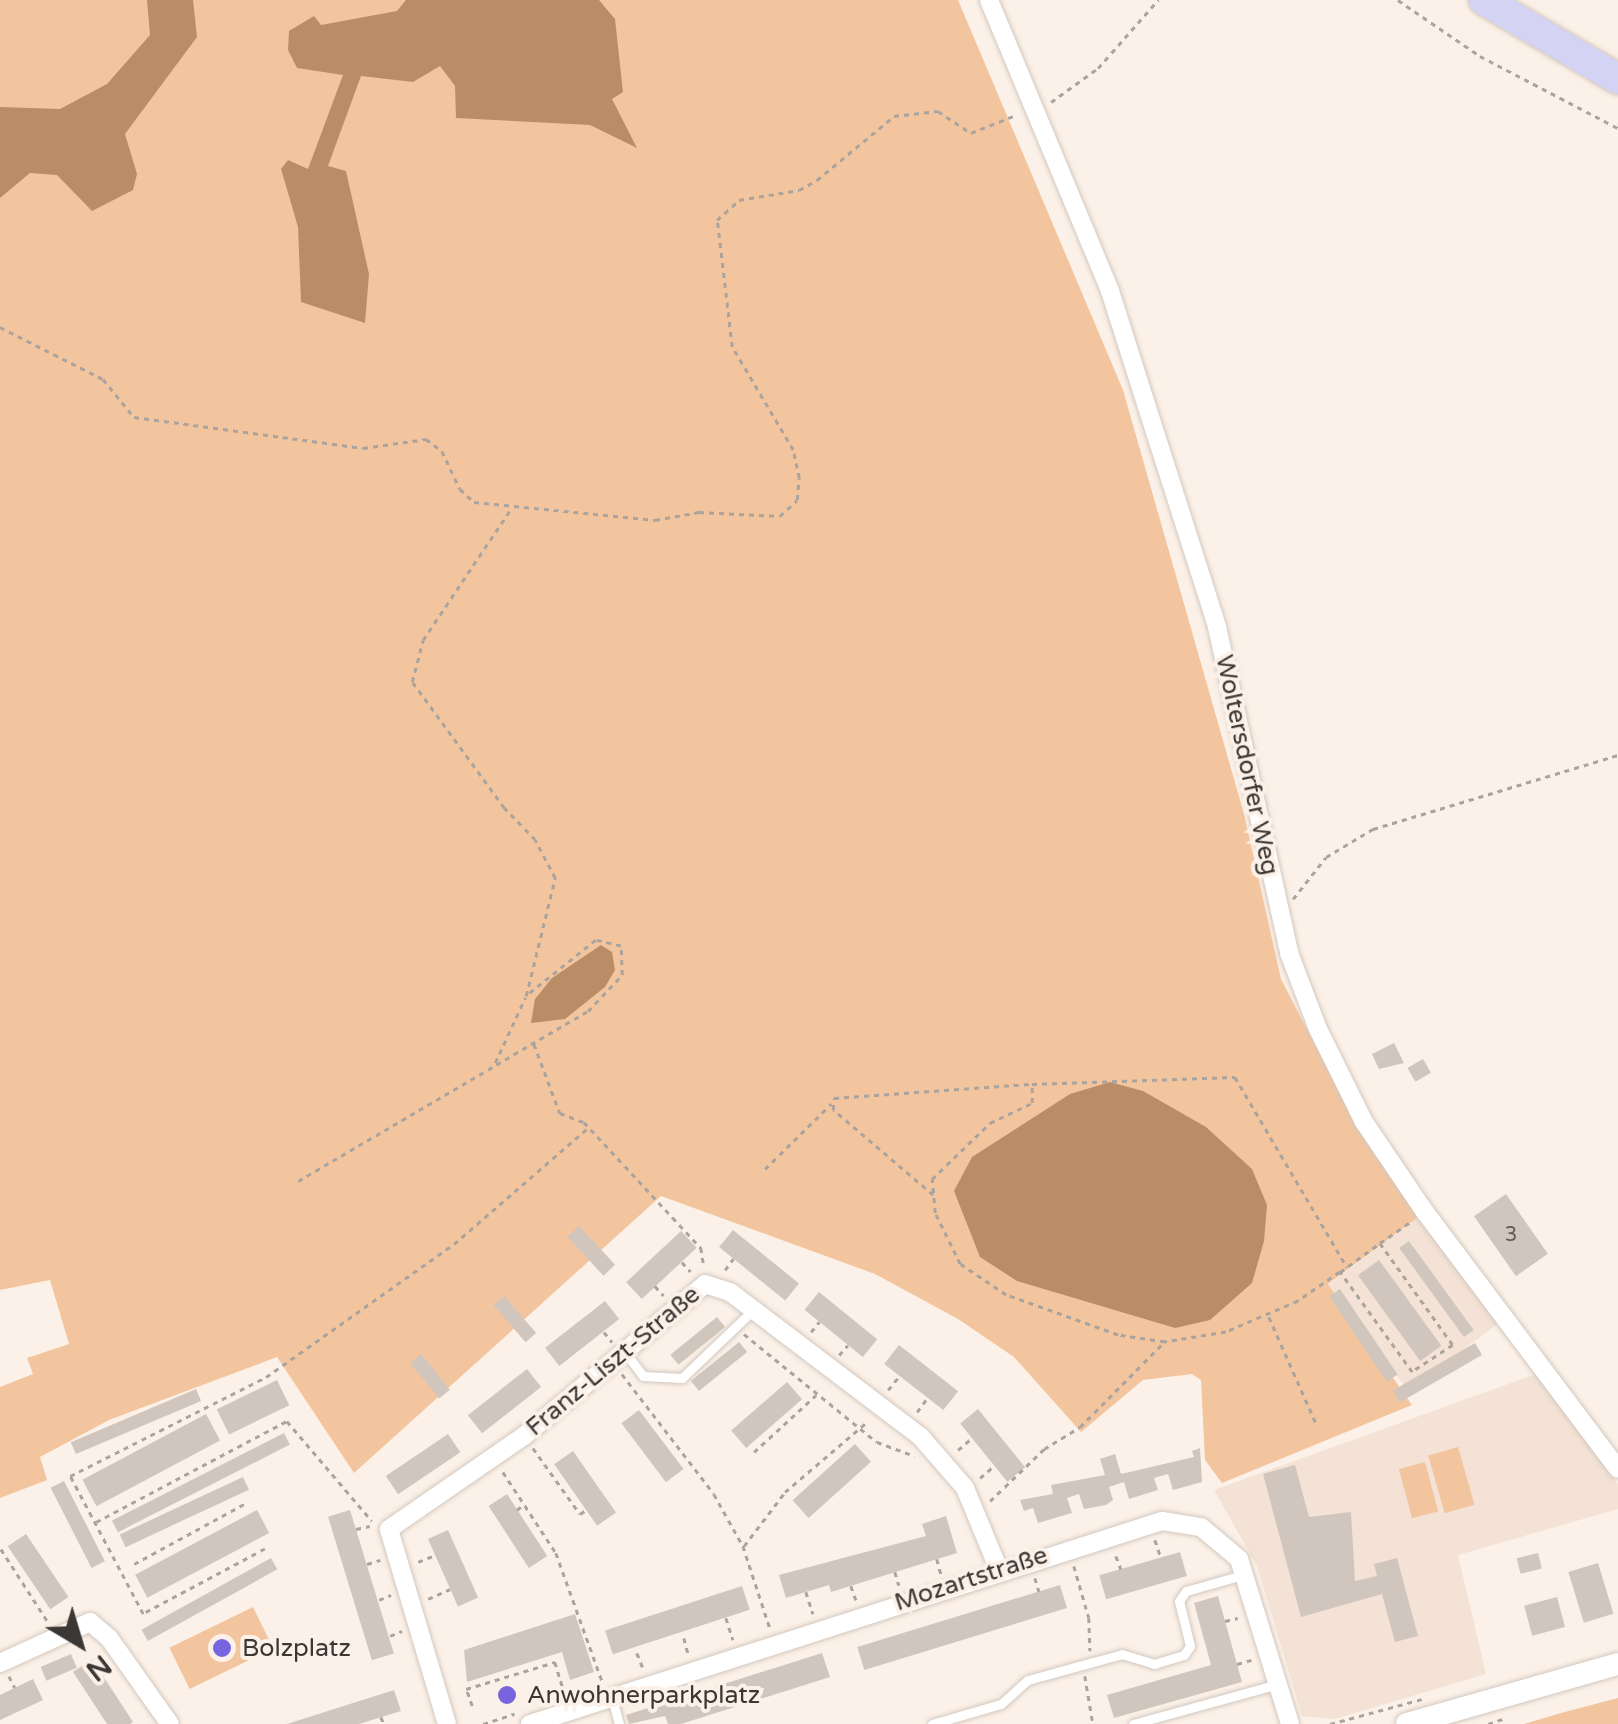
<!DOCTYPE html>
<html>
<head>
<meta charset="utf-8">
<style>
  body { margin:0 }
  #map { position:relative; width:1618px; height:1724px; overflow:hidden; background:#fcf1e8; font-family:"Varela Round",sans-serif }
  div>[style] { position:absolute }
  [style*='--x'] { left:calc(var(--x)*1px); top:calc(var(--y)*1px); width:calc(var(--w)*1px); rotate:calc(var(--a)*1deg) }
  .built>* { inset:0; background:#f3e2d5; transform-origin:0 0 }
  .green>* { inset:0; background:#f3c59f; transform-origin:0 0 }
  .water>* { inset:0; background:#bb8d66 }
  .building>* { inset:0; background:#d1c6bd; transform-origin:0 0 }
  .path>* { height:2.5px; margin-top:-1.25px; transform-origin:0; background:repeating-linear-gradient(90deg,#aba39d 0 5px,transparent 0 10px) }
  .roads { filter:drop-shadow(0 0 2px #d3c8bf) drop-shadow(0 0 2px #d3c8bf) }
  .service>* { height:9px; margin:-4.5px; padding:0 4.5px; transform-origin:4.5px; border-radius:4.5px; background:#fff }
  .minor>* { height:18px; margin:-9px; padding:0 9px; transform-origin:9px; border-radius:9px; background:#fff }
  .tertiary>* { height:22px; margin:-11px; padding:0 11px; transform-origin:11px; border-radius:11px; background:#fff }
  .trunk>* { height:30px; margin:-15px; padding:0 15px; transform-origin:15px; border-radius:15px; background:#d4d3f4 }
  .dots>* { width:28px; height:28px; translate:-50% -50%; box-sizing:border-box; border:5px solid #fcf1e8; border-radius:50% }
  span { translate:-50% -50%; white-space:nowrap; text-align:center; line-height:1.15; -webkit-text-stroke:8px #fcf1e8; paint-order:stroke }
  .number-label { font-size:20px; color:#605b56 }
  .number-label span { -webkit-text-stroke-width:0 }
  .street-label { font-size:25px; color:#3b3734 }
  .poi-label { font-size:25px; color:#3b3734 }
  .left { translate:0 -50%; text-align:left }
  .north { position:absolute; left:30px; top:1594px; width:100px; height:100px; -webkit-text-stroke:8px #fcf1e8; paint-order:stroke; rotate:142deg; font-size:28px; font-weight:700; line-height:40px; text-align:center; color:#3b3734 }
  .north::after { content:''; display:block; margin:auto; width:35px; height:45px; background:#3b3734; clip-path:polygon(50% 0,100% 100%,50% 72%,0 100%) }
</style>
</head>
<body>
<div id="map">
  <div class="built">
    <i style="left:1425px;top:1212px;width:133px;height:121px;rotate:53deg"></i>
    <i style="clip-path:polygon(1536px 1374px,1618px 1484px,1618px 1509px,1458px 1555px,1486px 1674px,1335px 1719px,1302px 1716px,1257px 1566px,1214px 1490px)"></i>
  </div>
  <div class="green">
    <i style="clip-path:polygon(0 0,958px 0,1123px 390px,1244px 814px,1281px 979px,1344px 1101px,1425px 1212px,1328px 1284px,1412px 1405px,1222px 1483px,1205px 1460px,1201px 1380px,1192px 1374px,1143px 1380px,1081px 1432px,1014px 1357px,958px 1319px,875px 1274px,661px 1196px,354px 1473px,277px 1357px,109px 1420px,40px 1457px,47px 1480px,0 1498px,0 1387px,33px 1374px,27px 1358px,69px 1344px,50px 1280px,0 1290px)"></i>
    <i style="left:1458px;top:1447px;width:60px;height:31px;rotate:74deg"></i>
    <i style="left:1425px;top:1462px;width:51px;height:27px;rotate:75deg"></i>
    <i style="left:253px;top:1607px;width:46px;height:93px;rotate:64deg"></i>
    <i style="clip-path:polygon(1618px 1698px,1618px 1724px,1524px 1724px,1561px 1713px)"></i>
  </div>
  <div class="water">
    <i style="clip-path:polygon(147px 0,193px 0,197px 37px,125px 134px,137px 174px,133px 190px,92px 211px,57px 175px,30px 173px,0 198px,0 107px,60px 109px,107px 84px,150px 35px)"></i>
    <i style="clip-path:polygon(406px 0,599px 0,615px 19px,623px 92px,612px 99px,637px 148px,590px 125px,456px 118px,455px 86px,440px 66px,413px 82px,361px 76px,328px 166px,346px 171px,369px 274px,365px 323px,301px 302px,298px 227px,281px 169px,288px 160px,308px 169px,343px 75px,297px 68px,288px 50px,289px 31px,314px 16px,321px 25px,397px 11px)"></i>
    <i style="clip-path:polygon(601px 945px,612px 952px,615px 970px,605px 987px,565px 1019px,531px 1023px,535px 999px,552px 978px)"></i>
    <i style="clip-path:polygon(1110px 1082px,1143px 1091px,1206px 1127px,1252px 1169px,1267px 1205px,1264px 1241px,1252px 1283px,1210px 1320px,1175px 1328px,1017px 1281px,980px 1257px,954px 1191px,972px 1157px,1070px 1094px)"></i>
  </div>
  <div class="building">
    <i style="clip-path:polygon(1394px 1043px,1404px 1063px,1379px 1069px,1372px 1054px)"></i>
    <i style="left:1423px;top:1059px;width:16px;height:18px;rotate:60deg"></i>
    <i style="left:1506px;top:1194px;width:73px;height:39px;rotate:55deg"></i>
    <i style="left:579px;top:1226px;width:53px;height:16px;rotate:47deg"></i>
    <i style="left:733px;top:1230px;width:85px;height:22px;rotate:39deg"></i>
    <i style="left:681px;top:1231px;width:23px;height:75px;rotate:47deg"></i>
    <i style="left:1409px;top:1241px;width:110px;height:12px;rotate:54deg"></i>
    <i style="left:1379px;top:1260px;width:106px;height:26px;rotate:54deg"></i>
    <i style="left:1340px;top:1289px;width:103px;height:13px;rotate:56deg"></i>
    <i style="left:819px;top:1292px;width:75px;height:23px;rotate:39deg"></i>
    <i style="left:504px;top:1296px;width:49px;height:14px;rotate:49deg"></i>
    <i style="left:605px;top:1301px;width:23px;height:76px;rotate:52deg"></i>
    <i style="left:717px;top:1317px;width:13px;height:60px;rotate:51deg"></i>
    <i style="left:739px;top:1342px;width:13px;height:62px;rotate:51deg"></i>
    <i style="left:1475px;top:1343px;width:14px;height:95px;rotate:60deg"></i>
    <i style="left:899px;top:1345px;width:75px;height:24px;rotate:38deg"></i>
    <i style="left:421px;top:1354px;width:46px;height:14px;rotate:51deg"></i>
    <i style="left:527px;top:1369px;width:23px;height:75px;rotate:52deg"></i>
    <i style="left:277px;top:1380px;width:28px;height:67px;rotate:64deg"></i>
    <i style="left:787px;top:1382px;width:23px;height:74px;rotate:49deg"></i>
    <i style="left:196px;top:1389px;width:13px;height:136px;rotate:67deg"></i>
    <i style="left:978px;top:1409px;width:75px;height:23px;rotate:51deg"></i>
    <i style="left:639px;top:1410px;width:74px;height:22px;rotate:53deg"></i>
    <i style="left:206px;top:1414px;width:30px;height:140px;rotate:62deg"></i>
    <i style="left:284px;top:1433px;width:13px;height:193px;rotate:63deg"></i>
    <i style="left:448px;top:1434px;width:22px;height:75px;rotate:56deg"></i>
    <i style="left:855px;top:1444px;width:24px;height:84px;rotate:48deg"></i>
    <i style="clip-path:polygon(1200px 1448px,1202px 1482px,1173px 1490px,1168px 1474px,1154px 1478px,1158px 1490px,1129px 1499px,1124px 1482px,1109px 1487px,1113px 1500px,1106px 1505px,1084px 1509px,1079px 1494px,1067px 1498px,1072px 1513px,1038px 1523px,1033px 1508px,1024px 1511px,1020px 1500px,1053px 1494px,1051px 1485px,1105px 1475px,1100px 1459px,1115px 1454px,1121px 1474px,1194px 1457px,1192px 1451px)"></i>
    <i style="left:573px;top:1451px;width:75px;height:23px;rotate:55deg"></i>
    <i style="clip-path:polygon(1295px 1465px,1309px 1517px,1351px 1512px,1355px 1581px,1377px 1576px,1374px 1564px,1397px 1558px,1418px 1636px,1395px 1642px,1382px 1594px,1301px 1617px,1263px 1474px)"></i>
    <i style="left:243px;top:1477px;width:14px;height:136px;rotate:65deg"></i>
    <i style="left:64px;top:1481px;width:90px;height:15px;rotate:63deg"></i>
    <i style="left:507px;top:1494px;width:74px;height:22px;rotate:57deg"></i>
    <i style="left:257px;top:1510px;width:26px;height:138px;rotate:62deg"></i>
    <i style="left:350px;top:1510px;width:150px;height:23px;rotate:73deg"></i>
    <i style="clip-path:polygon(946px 1516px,957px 1553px,831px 1592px,829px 1585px,786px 1598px,779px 1575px,926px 1536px,922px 1524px)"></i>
    <i style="left:448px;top:1530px;width:74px;height:22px;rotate:66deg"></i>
    <i style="left:26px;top:1534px;width:76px;height:22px;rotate:56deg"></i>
    <i style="left:1180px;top:1552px;width:25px;height:84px;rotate:74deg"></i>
    <i style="left:1538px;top:1553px;width:16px;height:22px;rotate:76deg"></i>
    <i style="left:271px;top:1558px;width:13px;height:148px;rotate:61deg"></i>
    <i style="left:1598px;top:1563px;width:53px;height:31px;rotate:73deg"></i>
    <i style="left:1060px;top:1585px;width:24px;height:212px;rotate:73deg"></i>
    <i style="left:742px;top:1586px;width:25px;height:144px;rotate:72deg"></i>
    <i style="clip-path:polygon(1218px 1596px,1242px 1682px,1114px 1718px,1107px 1695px,1211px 1665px,1194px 1603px)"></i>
    <i style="left:1557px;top:1597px;width:31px;height:34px;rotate:75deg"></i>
    <i style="clip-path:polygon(575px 1614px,594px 1672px,570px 1680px,562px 1652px,467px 1682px,464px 1650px)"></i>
    <i style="clip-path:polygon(822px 1653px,830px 1677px,681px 1724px,668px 1724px,665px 1716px,629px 1724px,626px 1715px)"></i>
    <i style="left:71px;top:1654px;width:15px;height:33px;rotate:67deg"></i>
    <i style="clip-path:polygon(92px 1659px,133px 1722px,130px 1724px,107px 1724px,73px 1672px)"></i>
    <i style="clip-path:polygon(33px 1679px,43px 1700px,0 1720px,0 1695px)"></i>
    <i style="clip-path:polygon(394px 1690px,401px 1711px,359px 1724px,287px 1724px)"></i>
  </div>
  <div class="path">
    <i style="--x:1398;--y:0;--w:99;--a:34.3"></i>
    <i style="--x:1480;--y:56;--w:156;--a:27.6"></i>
    <i style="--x:1051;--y:102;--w:58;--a:-35.9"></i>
    <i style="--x:1098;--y:68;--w:91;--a:-48.6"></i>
    <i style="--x:0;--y:327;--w:115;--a:26.8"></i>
    <i style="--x:103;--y:379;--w:49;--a:50.8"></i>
    <i style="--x:134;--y:417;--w:231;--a:7.7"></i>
    <i style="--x:363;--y:448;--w:64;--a:-8.1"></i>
    <i style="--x:426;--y:439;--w:20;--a:37"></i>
    <i style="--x:442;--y:451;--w:42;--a:64.7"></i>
    <i style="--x:460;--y:489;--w:19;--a:43"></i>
    <i style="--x:474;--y:502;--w:182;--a:5.7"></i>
    <i style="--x:655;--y:520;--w:45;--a:-10.3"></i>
    <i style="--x:699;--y:512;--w:81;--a:2.8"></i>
    <i style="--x:780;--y:516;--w:23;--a:-43"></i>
    <i style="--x:797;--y:500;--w:22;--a:-85"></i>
    <i style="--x:799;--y:478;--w:29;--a:-102"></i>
    <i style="--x:793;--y:450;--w:120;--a:-120.6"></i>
    <i style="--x:732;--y:347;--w:128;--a:-96.7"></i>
    <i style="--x:717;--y:220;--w:30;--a:-42"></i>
    <i style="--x:739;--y:200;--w:61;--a:-9.5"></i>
    <i style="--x:799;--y:190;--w:21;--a:-29"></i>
    <i style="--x:817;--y:180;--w:100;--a:-39.7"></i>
    <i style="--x:894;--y:116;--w:44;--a:-6.5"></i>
    <i style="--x:938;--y:111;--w:40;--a:34"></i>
    <i style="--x:971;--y:133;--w:48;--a:-21.8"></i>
    <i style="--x:1293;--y:899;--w:53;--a:-51.8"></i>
    <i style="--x:1326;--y:857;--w:55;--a:-30.8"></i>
    <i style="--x:1373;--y:829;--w:256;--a:-16.8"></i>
    <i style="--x:534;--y:1044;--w:74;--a:69.4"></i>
    <i style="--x:560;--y:1113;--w:26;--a:21"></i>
    <i style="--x:584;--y:1122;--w:172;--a:47.1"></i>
    <i style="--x:701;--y:1248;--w:18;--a:81"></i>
    <i style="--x:495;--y:1063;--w:72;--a:-65.2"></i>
    <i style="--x:765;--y:1169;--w:93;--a:-44.6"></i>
    <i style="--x:298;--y:1181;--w:336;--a:-30.4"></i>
    <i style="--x:588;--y:1011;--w:50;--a:-46.6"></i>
    <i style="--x:622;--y:975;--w:29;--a:-92"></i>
    <i style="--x:621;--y:946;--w:26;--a:-167"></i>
    <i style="--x:596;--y:940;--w:90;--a:141.3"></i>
    <i style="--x:526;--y:996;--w:122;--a:-76.2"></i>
    <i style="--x:555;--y:878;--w:43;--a:-117.8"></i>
    <i style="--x:535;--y:840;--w:45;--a:-134.1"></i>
    <i style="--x:504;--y:808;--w:156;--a:-126.1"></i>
    <i style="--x:412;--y:682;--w:43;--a:-75.3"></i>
    <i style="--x:423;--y:640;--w:156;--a:-56.2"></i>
    <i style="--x:933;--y:1195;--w:131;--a:-139.6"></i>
    <i style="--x:833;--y:1110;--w:12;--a:-85"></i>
    <i style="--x:834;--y:1098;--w:196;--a:-4.1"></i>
    <i style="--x:1380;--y:1243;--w:125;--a:54.4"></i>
    <i style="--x:1453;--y:1345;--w:49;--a:146.6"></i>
    <i style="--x:1412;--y:1372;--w:123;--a:-125.8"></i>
    <i style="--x:1340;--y:1272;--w:49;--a:-35.9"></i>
    <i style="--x:1380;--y:1243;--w:38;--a:-35"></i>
    <i style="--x:682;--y:1262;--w:13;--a:48"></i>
    <i style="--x:725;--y:1270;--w:14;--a:-54"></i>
    <i style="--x:1340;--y:1272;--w:51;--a:145.4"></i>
    <i style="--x:1298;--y:1301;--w:78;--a:156.7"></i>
    <i style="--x:1226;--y:1332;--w:62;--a:170.7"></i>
    <i style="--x:1165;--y:1342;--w:48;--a:-171.5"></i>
    <i style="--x:1118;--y:1335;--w:119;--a:-160.3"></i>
    <i style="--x:1006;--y:1295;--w:55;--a:-146"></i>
    <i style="--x:960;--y:1264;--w:57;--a:-116.1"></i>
    <i style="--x:935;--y:1213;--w:34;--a:-95"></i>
    <i style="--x:932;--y:1179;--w:81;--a:-44"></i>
    <i style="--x:990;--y:1123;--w:47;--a:-25.5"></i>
    <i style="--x:1032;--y:1103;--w:19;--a:-90"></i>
    <i style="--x:1032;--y:1084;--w:203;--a:-2"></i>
    <i style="--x:1235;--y:1077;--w:221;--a:59.5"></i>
    <i style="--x:655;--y:1286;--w:13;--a:48"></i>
    <i style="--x:1269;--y:1317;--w:116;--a:66.1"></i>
    <i style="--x:604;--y:1332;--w:13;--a:51"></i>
    <i style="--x:811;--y:1332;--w:13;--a:-51"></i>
    <i style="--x:744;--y:1334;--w:171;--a:39.1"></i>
    <i style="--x:877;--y:1442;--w:40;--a:20.2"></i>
    <i style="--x:839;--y:1355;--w:13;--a:-48"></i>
    <i style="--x:622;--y:1374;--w:151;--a:52.5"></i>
    <i style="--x:714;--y:1494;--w:60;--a:60.9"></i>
    <i style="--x:743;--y:1546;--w:86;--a:71.8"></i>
    <i style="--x:888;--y:1390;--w:19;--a:-51"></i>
    <i style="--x:917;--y:1412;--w:19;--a:-54"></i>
    <i style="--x:533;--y:1448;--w:81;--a:54.5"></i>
    <i style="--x:580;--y:1514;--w:7;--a:-34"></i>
    <i style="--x:958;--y:1450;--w:18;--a:-41"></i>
    <i style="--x:754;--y:1452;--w:84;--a:-42.6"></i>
    <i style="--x:503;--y:1472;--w:97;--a:56.8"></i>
    <i style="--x:556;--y:1553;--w:136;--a:70.2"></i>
    <i style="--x:980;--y:1478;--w:18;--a:-41"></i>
    <i style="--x:990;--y:1501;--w:75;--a:-43.9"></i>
    <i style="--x:1044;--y:1449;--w:42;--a:-31.4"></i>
    <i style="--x:1080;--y:1427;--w:120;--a:-45.3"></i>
    <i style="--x:517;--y:1510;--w:9;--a:-41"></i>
    <i style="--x:96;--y:1522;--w:216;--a:-27.9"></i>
    <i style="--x:287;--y:1421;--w:131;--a:49.6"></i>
    <i style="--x:356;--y:1529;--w:14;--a:-12"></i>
    <i style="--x:1155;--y:1540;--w:18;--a:71"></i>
    <i style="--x:744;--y:1546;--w:68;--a:-52.8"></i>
    <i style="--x:785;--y:1492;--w:109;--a:-40.5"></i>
    <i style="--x:1;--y:1549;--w:87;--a:57.2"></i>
    <i style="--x:265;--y:1549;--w:138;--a:152"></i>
    <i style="--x:143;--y:1614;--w:156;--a:-117.9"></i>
    <i style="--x:70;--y:1476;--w:220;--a:-26.8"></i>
    <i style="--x:266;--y:1377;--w:230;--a:-35.3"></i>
    <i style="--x:454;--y:1244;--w:179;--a:-40.9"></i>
    <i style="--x:1116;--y:1556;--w:14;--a:69"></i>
    <i style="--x:937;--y:1559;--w:16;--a:75"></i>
    <i style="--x:418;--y:1562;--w:18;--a:-22"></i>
    <i style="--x:134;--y:1564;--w:128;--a:-28.6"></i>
    <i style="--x:367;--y:1564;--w:14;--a:-17"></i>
    <i style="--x:1074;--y:1566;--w:54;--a:73.9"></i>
    <i style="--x:1089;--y:1618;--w:33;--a:88"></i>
    <i style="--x:895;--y:1572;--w:14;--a:73"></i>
    <i style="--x:1035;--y:1578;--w:14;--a:73"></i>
    <i style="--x:851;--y:1586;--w:15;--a:70"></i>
    <i style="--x:806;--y:1592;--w:23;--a:72"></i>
    <i style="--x:428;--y:1599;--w:24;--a:-24"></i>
    <i style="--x:379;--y:1600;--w:13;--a:-23"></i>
    <i style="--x:726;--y:1618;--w:23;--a:72"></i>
    <i style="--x:1225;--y:1621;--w:13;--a:-13"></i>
    <i style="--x:390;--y:1636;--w:13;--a:-23"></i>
    <i style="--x:684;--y:1638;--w:16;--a:75"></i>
    <i style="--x:637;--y:1653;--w:16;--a:68"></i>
    <i style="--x:1237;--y:1664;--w:15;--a:-16"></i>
    <i style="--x:102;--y:1675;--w:12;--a:-35"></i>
    <i style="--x:9;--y:1676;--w:13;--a:63"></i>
    <i style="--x:1085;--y:1676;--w:49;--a:80.5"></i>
    <i style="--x:472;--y:1706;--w:18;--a:-109"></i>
    <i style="--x:466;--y:1689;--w:93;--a:-16.9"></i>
    <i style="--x:555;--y:1662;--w:37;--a:73"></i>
    <i style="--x:381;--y:1717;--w:8;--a:67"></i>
    <i style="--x:483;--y:1724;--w:33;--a:-18"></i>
    <i style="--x:1330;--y:1724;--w:95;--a:-15.2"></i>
    <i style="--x:1488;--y:1724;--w:18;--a:-19"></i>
  </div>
  <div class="roads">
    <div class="service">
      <i style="--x:625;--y:1352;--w:30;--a:53"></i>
      <i style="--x:643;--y:1376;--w:39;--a:3"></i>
      <i style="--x:682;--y:1378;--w:98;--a:-43.8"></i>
      <i style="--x:612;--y:1698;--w:27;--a:75"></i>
      <i style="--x:932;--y:1724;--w:72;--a:-16.2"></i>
      <i style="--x:1001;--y:1704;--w:36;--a:-42"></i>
      <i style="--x:1028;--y:1680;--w:67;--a:-15.5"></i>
      <i style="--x:1093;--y:1662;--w:30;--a:-15"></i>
      <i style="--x:1122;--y:1654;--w:34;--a:17"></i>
      <i style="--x:1154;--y:1664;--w:31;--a:-17"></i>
      <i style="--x:1184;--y:1655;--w:11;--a:-56"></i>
      <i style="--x:1190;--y:1646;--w:46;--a:-103.7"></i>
      <i style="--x:1179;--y:1601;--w:12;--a:-55"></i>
      <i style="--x:1186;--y:1591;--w:62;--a:-15.8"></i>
      <i style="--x:1133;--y:1724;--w:150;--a:-15.4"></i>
    </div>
    <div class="minor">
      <i style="--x:989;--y:0;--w:315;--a:67.4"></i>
      <i style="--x:1110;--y:291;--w:353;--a:72.3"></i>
      <i style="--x:1217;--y:627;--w:334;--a:77.5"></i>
      <i style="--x:1289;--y:953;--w:81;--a:69.1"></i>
      <i style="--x:1318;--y:1029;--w:104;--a:63.7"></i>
      <i style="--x:1364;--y:1122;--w:109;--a:55.9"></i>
      <i style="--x:1425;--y:1212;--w:321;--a:53.1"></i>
      <i style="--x:0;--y:1663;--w:99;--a:-24.5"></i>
      <i style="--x:90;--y:1622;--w:25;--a:40"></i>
      <i style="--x:109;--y:1638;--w:105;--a:54.7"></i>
      <i style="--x:447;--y:1724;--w:203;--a:-106.6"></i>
      <i style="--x:389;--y:1529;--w:164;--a:-34.6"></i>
      <i style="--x:524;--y:1436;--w:236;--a:-40"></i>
      <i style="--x:705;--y:1284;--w:26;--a:18"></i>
      <i style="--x:730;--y:1292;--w:238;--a:37.2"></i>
      <i style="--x:920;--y:1436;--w:69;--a:49.1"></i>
      <i style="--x:965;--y:1488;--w:89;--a:67.5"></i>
      <i style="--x:530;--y:1724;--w:664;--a:-17.81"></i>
      <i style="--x:1162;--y:1521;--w:39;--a:9"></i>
      <i style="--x:1201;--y:1527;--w:50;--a:40.1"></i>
      <i style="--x:1239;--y:1559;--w:173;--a:72.8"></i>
    </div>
    <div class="tertiary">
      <i style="--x:1407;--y:1724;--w:219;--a:-15.9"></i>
    </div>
    <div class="trunk">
      <i style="--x:1484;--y:0;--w:156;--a:30.5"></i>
    </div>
  </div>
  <div class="dots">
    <i style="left:222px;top:1648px;background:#7864df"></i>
    <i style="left:507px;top:1695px;background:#7864df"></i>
  </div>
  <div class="number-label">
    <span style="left:1511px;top:1235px">3</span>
  </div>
  <div class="street-label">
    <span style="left:1247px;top:765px;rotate:78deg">Woltersdorfer Weg</span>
    <span style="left:613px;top:1361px;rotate:-40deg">Franz-Liszt-Straße</span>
    <span style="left:971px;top:1579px;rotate:-18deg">Mozartstraße</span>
  </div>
  <div class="poi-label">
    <span class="left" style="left:242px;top:1648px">Bolzplatz</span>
    <span class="left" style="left:527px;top:1695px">Anwohnerparkplatz</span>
  </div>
  <div class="north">N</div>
</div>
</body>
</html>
